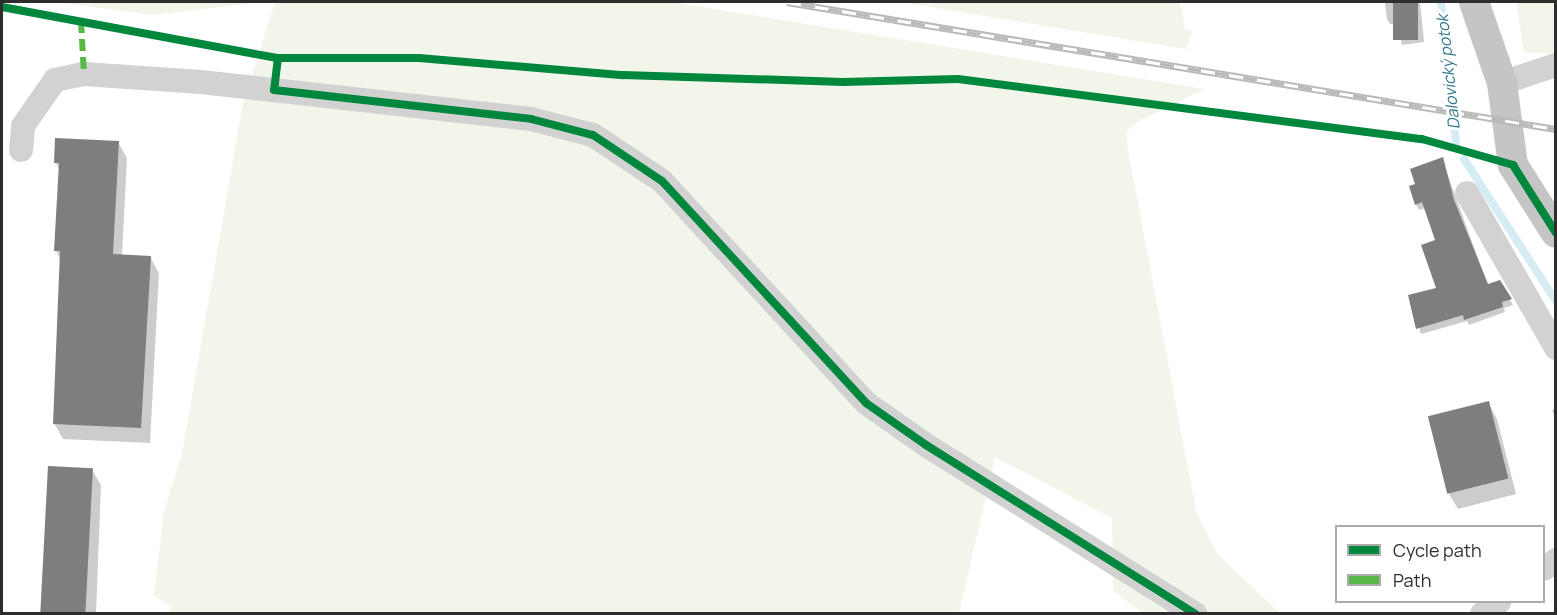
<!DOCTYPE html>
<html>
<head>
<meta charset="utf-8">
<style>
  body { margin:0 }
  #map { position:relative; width:1557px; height:615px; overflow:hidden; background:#fff; font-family:Manrope,sans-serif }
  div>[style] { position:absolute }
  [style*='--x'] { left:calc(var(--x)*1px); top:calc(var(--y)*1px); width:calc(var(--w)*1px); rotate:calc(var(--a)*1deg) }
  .green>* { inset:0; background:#f1f5ea }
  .shadow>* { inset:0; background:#0003 }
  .stream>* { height:8px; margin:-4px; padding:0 4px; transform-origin:4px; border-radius:4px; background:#d5ecf3 }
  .building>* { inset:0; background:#7e7e7e; transform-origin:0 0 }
  .minor>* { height:24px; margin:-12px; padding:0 12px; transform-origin:12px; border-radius:12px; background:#d2d2d2 }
  .major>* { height:30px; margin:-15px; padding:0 15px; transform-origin:15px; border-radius:15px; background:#c5c5c5 }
  .rail>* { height:7px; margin-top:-3.5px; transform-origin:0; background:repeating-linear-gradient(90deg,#fff 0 14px,#b9b9b9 0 28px); box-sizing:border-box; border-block:2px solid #b9b9b9 }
  .quiet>* { height:6px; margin-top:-3px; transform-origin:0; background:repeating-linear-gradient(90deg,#58b947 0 12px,transparent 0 18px) }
  .cycleway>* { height:8px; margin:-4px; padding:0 4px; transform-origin:4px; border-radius:4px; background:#00873e }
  span { translate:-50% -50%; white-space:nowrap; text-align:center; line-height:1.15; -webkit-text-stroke:6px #fff; paint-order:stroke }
  .water-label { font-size:16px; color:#337a8e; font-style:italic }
  .frame { position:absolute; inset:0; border:3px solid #2d2d2d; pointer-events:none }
  .legend { position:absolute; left:1335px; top:525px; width:210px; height:78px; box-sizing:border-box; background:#fff; border:2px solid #ababab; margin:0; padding:8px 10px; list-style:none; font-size:18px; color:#2d2d2d }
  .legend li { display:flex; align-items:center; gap:12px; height:30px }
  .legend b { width:30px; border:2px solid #ababab }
</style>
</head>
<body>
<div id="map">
  <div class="green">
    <i style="clip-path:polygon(55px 2px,265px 2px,152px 15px)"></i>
    <i style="clip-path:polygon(275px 2px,672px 2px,1205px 89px,1137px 122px,1126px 132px,1128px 151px,1196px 511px,1218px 555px,1280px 613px,1143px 613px,1113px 591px,1112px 518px,995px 457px,959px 613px,170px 614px,171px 607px,154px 595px,164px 512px,182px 454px,243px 104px)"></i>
    <i style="clip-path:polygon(899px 2px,1180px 2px,1185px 28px,1192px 32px,1186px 49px)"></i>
    <i style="clip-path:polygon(1516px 2px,1555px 2px,1555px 53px,1524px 53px)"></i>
  </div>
  <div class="shadow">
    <i style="clip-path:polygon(1420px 2px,1424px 42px,1402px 45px,1397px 24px,1390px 24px,1387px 19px,1385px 3px)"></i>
    <i style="clip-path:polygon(118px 142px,127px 158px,122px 256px,150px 257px,159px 273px,150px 443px,63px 439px,54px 423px,61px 260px,56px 251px,60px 171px,56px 163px)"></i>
    <i style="clip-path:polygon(1442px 159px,1488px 286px,1500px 282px,1513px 305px,1504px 308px,1505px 312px,1469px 325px,1467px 321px,1421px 334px,1410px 296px,1438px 289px,1437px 241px,1425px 208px,1419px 210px,1416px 204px,1417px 185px)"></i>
    <i style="clip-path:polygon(1488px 403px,1497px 419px,1516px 494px,1458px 509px,1449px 494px,1430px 418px)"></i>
    <i style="clip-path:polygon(1556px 409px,1556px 420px,1552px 410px)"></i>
    <i style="clip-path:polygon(92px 470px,101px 485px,96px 614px,42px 614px)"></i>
  </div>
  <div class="stream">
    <i style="--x:1441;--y:2;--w:142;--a:83.9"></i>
    <i style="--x:1464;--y:159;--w:169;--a:57.1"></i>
  </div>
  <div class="building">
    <i style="left:1393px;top:2px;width:25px;height:38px"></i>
    <i style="clip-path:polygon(55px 138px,119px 141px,113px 254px,151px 256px,141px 428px,53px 424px,60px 251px,54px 251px,59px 163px,54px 163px)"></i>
    <i style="clip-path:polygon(1443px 157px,1454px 200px,1488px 284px,1500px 280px,1512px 299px,1502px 302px,1503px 307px,1464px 320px,1463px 315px,1416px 329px,1408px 295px,1436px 288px,1421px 245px,1435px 240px,1422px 202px,1415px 205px,1409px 186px,1415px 184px,1410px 169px)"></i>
    <i style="left:1489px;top:401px;width:80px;height:63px;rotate:76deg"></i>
    <i style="left:48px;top:466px;width:45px;height:148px;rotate:3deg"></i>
  </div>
  <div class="minor">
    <i style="--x:1502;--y:83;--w:57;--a:-18.4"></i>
    <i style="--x:21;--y:150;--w:24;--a:-85"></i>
    <i style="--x:23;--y:126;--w:56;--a:-55.2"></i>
    <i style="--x:55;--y:80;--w:30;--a:-12"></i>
    <i style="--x:84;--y:74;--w:117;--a:3.9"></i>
    <i style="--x:201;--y:82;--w:332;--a:6.4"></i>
    <i style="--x:531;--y:119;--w:64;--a:14.5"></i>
    <i style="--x:593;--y:135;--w:83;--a:33.7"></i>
    <i style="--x:662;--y:181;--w:301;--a:47.4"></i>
    <i style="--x:866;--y:403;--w:73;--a:35"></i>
    <i style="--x:926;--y:445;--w:318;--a:32.1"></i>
    <i style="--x:1467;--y:193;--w:179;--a:60.1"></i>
    <i style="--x:1544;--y:569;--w:15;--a:-37"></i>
    <i style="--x:1482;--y:614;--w:21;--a:-35"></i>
  </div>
  <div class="major">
    <i style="--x:1474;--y:2;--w:86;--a:70.9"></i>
    <i style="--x:1502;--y:83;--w:83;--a:82.4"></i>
    <i style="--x:1513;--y:165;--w:80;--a:57.7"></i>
  </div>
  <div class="rail">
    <i style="--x:787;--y:2;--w:779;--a:9.38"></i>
  </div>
  <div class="quiet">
    <i style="--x:81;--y:21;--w:53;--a:86.8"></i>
  </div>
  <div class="cycleway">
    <i style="--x:2;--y:7;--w:281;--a:10.5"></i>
    <i style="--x:278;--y:58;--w:141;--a:0"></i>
    <i style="--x:419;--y:58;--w:205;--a:4.8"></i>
    <i style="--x:623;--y:75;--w:220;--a:1.8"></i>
    <i style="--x:843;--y:82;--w:115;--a:-1.5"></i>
    <i style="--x:958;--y:79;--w:468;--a:7.4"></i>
    <i style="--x:1422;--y:139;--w:95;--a:15.9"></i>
    <i style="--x:1513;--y:165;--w:80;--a:57.7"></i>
    <i style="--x:278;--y:58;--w:32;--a:97"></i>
    <i style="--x:274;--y:90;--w:259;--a:6.4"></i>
    <i style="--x:531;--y:119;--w:64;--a:14.5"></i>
    <i style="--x:593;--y:135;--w:83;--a:33.7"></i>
    <i style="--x:662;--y:181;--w:301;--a:47.4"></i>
    <i style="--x:866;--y:403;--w:73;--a:35"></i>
    <i style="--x:926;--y:445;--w:318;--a:32.1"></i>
  </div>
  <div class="water-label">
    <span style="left:1448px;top:72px;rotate:-96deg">Dalovický potok</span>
  </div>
  <div class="frame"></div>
  <ul class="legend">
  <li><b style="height:8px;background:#00873e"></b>Cycle path</li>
  <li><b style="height:8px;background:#58b947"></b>Path</li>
  </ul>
</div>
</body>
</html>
